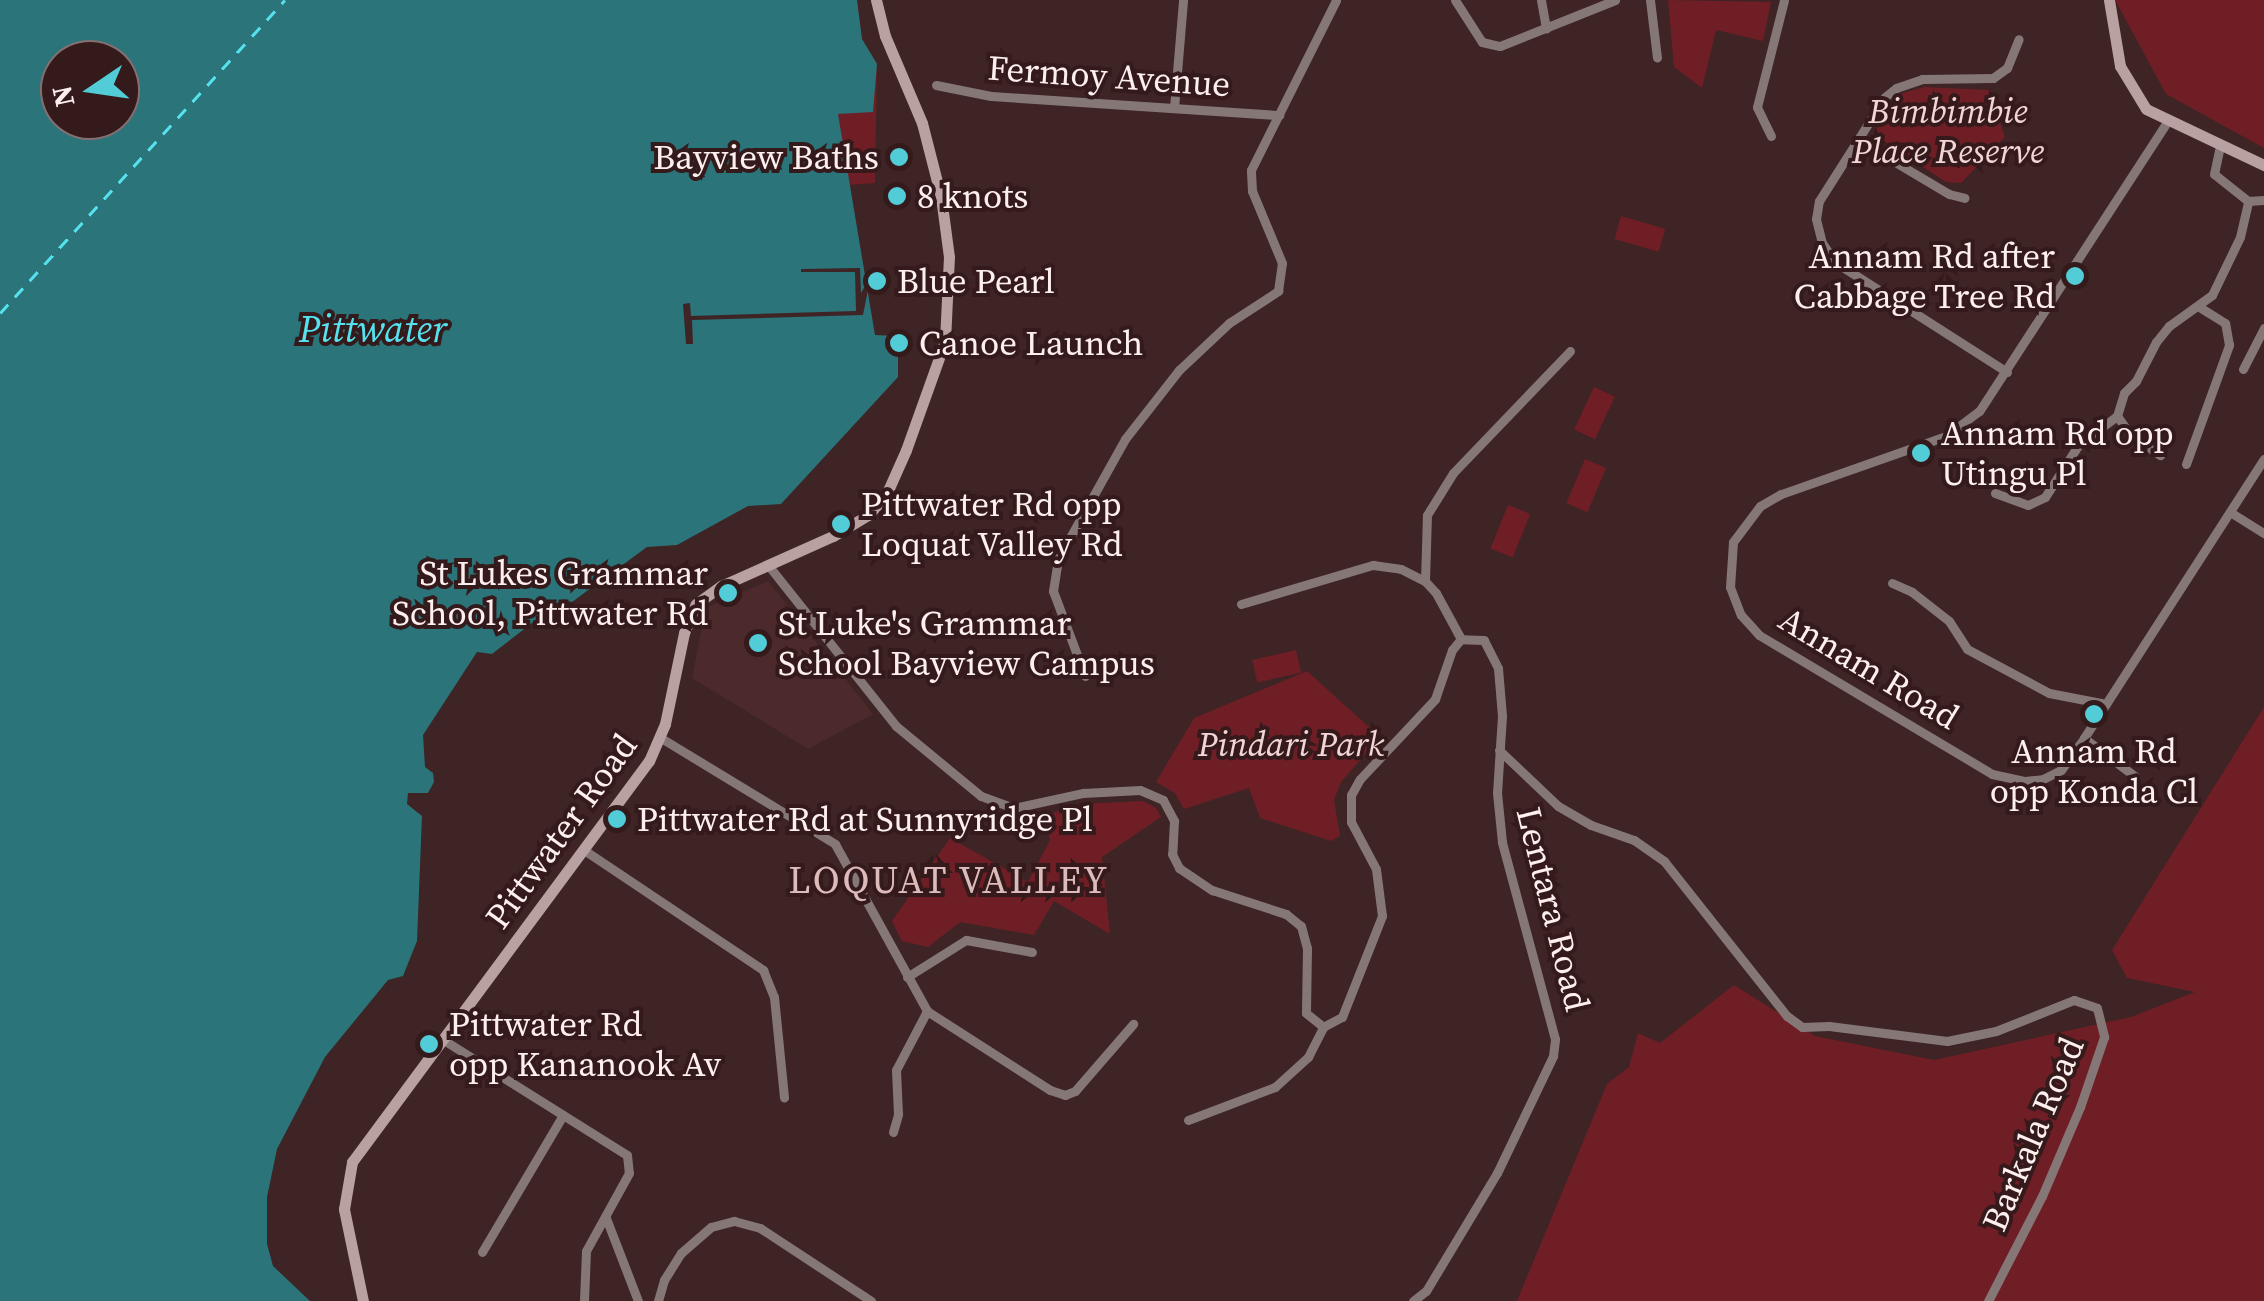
<!DOCTYPE html>
<html>
<head>
<meta charset="utf-8">
<style>
  body { margin:0 }
  #map { position:relative; width:2264px; height:1301px; overflow:hidden; background:#3e2424; font-family:"Source Serif 4",serif }
  div>[style] { position:absolute }
  [style*='--x'] { left:calc(var(--x)*1px); top:calc(var(--y)*1px); width:calc(var(--w)*1px); rotate:calc(var(--a)*1deg) }
  .built>* { inset:0; background:#4c2a2b }
  .green>* { inset:0; background:#701e26; transform-origin:0 0 }
  .water>* { inset:0; background:#2a747a }
  .pier>* { inset:0; background:#3e2424 }
  .ferry>* { height:2.5px; margin-top:-1.25px; transform-origin:0; background:repeating-linear-gradient(90deg,#55e2ee 0 12px,transparent 0 22px) }
  .street>* { height:9px; margin:-4.5px; padding:0 4.5px; transform-origin:4.5px; border-radius:4.5px; background:#867777 }
  .secondary>* { height:11px; margin:-5.5px; padding:0 5.5px; transform-origin:5.5px; border-radius:5.5px; background:#b9a1a1 }
  .dots>* { width:28px; height:28px; translate:-50% -50%; box-sizing:border-box; border:5px solid #341a1b; border-radius:50% }
  span { translate:-50% -50%; white-space:nowrap; text-align:center; line-height:1.15; -webkit-text-stroke:8px #341a1b; paint-order:stroke }
  .street-label { font-size:35px; color:#feefef }
  .park-label { font-size:35px; color:#f1d6d5; font-style:italic }
  .poi-label { font-size:35px; color:#feefef }
  .right { translate:-100% -50%; text-align:right }
  .left { translate:0 -50%; text-align:left }
  .water-label { font-size:38px; color:#55e2ee; font-style:italic }
  .neighbourhood-label { font-size:38px; color:#debbbb; letter-spacing:2.5px }
  .north { position:absolute; left:40px; top:40px; width:100px; height:100px; box-sizing:border-box; background:#341a1b; border:2px solid #856f70; border-radius:50%; rotate:257deg; font-size:28px; font-weight:700; line-height:40px; text-align:center; color:#feefef }
  .north::after { content:''; display:block; margin:auto; width:35px; height:45px; background:#52ccd6; clip-path:polygon(50% 0,100% 100%,50% 72%,0 100%) }
</style>
</head>
<body>
<div id="map">
  <div class="built">
    <i style="clip-path:polygon(768px 581px,873px 714px,808px 749px,692px 678px,706px 608px)"></i>
  </div>
  <div class="green">
    <i style="clip-path:polygon(857px 0,862px 39px,877px 64px,875px 183px,848px 185px,841px 137px,828px 133px)"></i>
    <i style="clip-path:polygon(1668px 0,1771px 2px,1763px 41px,1716px 30px,1702px 88px,1674px 67px)"></i>
    <i style="clip-path:polygon(2115px 0,2264px 0,2264px 148px,2166px 94px)"></i>
    <i style="clip-path:polygon(1924px 87px,1989px 90px,2005px 137px,1961px 183px,1946px 182px,1878px 137px,1876px 130px,1903px 93px)"></i>
    <i style="left:1621px;top:216px;width:46px;height:24px;rotate:16deg"></i>
    <i style="left:1594px;top:387px;width:23px;height:47px;rotate:25deg"></i>
    <i style="left:1585px;top:459px;width:23px;height:48px;rotate:23deg"></i>
    <i style="left:1508px;top:505px;width:24px;height:47px;rotate:22deg"></i>
    <i style="left:1296px;top:650px;width:23px;height:45px;rotate:77deg"></i>
    <i style="clip-path:polygon(1307px 671px,1380px 737px,1341px 782px,1334px 800px,1340px 836px,1331px 841px,1260px 818px,1249px 788px,1184px 809px,1175px 793px,1156px 782px,1194px 718px)"></i>
    <i style="clip-path:polygon(2264px 707px,2264px 1301px,1517px 1301px,1607px 1084px,1629px 1067px,1638px 1033px,1660px 1043px,1734px 985px,1815px 1036px,1934px 1060px,2131px 1017px,2195px 992px,2127px 978px,2112px 950px)"></i>
    <i style="clip-path:polygon(1143px 801px,1156px 808px,1161px 817px,1102px 857px,1110px 934px,1054px 901px,1034px 935px,960px 922px,928px 947px,902px 941px,892px 921px,950px 838px,1028px 882px,1050px 840px,1043px 816px,1080px 804px)"></i>
  </div>
  <div class="water">
    <i style="clip-path:polygon(evenodd,0 0,857px 0,862px 39px,877px 64px,873px 112px,838px 114px,875px 335px,898px 336px,898px 377px,781px 504px,748px 506px,677px 545px,647px 547px,572px 602px,563px 599px,492px 654px,477px 652px,423px 735px,425px 767px,433px 773px,434px 782px,428px 793px,408px 793px,407px 804px,422px 816px,417px 941px,403px 976px,388px 980px,325px 1057px,277px 1149px,267px 1197px,267px 1244px,273px 1266px,310px 1301px,0 1301px,0 0,60px 60px,120px 60px,120px 120px,60px 120px,60px 60px)"></i>
  </div>
  <div class="pier">
    <i style="clip-path:polygon(860px 268px,861px 293px,867px 283px,868px 290px,863px 315px,692px 320px,693px 344px,686px 344px,683px 304px,690px 303px,691px 316px,856px 311px,855px 272px,801px 272px,801px 269px)"></i>
  </div>
  <div class="ferry">
    <i style="--x:0;--y:313;--w:423;--a:-47.7"></i>
  </div>
  <div class="street">
    <i style="--x:1455;--y:0;--w:50;--a:57.3"></i>
    <i style="--x:1482;--y:42;--w:18;--a:13"></i>
    <i style="--x:1500;--y:46;--w:124;--a:-21.8"></i>
    <i style="--x:1541;--y:0;--w:29;--a:80"></i>
    <i style="--x:1650;--y:0;--w:58;--a:83.1"></i>
    <i style="--x:936;--y:85;--w:56;--a:11.3"></i>
    <i style="--x:991;--y:96;--w:289;--a:3.8"></i>
    <i style="--x:1174;--y:108;--w:108;--a:-85.2"></i>
    <i style="--x:2167;--y:122;--w:345;--a:123"></i>
    <i style="--x:1979;--y:411;--w:41;--a:142.9"></i>
    <i style="--x:1946;--y:436;--w:175;--a:160.6"></i>
    <i style="--x:1781;--y:494;--w:24;--a:150"></i>
    <i style="--x:1760;--y:506;--w:45;--a:126.9"></i>
    <i style="--x:1733;--y:542;--w:45;--a:93.8"></i>
    <i style="--x:1730;--y:587;--w:30;--a:69"></i>
    <i style="--x:1741;--y:615;--w:27;--a:48"></i>
    <i style="--x:1759;--y:635;--w:271;--a:30.8"></i>
    <i style="--x:1992;--y:774;--w:34;--a:12"></i>
    <i style="--x:2025;--y:781;--w:18;--a:-6"></i>
    <i style="--x:2043;--y:779;--w:20;--a:-27"></i>
    <i style="--x:2061;--y:770;--w:39;--a:-54"></i>
    <i style="--x:2084;--y:738;--w:332;--a:-57.2"></i>
    <i style="--x:1771;--y:136;--w:32;--a:-116"></i>
    <i style="--x:1757;--y:107;--w:110;--a:-75.8"></i>
    <i style="--x:1858;--y:140;--w:106;--a:30.7"></i>
    <i style="--x:1949;--y:194;--w:16;--a:14"></i>
    <i style="--x:2248;--y:201;--w:16;--a:-4"></i>
    <i style="--x:2243;--y:369;--w:46;--a:-62.9"></i>
    <i style="--x:2007;--y:372;--w:204;--a:-147.4"></i>
    <i style="--x:1835;--y:262;--w:23;--a:-124"></i>
    <i style="--x:1822;--y:243;--w:25;--a:-104"></i>
    <i style="--x:1816;--y:219;--w:18;--a:-81"></i>
    <i style="--x:1819;--y:201;--w:123;--a:-57.6"></i>
    <i style="--x:1885;--y:97;--w:14;--a:-39"></i>
    <i style="--x:1896;--y:88;--w:28;--a:-19"></i>
    <i style="--x:1922;--y:79;--w:71;--a:-0.8"></i>
    <i style="--x:1993;--y:78;--w:17;--a:-36"></i>
    <i style="--x:2007;--y:68;--w:31;--a:-68"></i>
    <i style="--x:2117;--y:416;--w:22;--a:54"></i>
    <i style="--x:2130;--y:434;--w:37;--a:35"></i>
    <i style="--x:2186;--y:464;--w:127;--a:-70.1"></i>
    <i style="--x:2229;--y:345;--w:22;--a:-100"></i>
    <i style="--x:2225;--y:323;--w:31;--a:-148"></i>
    <i style="--x:1995;--y:493;--w:35;--a:20"></i>
    <i style="--x:2028;--y:505;--w:19;--a:-25"></i>
    <i style="--x:2045;--y:497;--w:63;--a:-57.3"></i>
    <i style="--x:2079;--y:444;--w:47;--a:-36.4"></i>
    <i style="--x:2117;--y:416;--w:24;--a:-73"></i>
    <i style="--x:2124;--y:393;--w:17;--a:-45"></i>
    <i style="--x:2136;--y:381;--w:44;--a:-62.9"></i>
    <i style="--x:2156;--y:342;--w:21;--a:-51"></i>
    <i style="--x:2169;--y:326;--w:53;--a:-35.8"></i>
    <i style="--x:2212;--y:295;--w:64;--a:-64.2"></i>
    <i style="--x:2240;--y:237;--w:37;--a:-77"></i>
    <i style="--x:2248;--y:201;--w:43;--a:-141.5"></i>
    <i style="--x:2214;--y:174;--w:29;--a:-78"></i>
    <i style="--x:2230;--y:512;--w:40;--a:32"></i>
    <i style="--x:768;--y:565;--w:206;--a:51.5"></i>
    <i style="--x:896;--y:726;--w:110;--a:39.5"></i>
    <i style="--x:981;--y:796;--w:35;--a:20"></i>
    <i style="--x:1014;--y:808;--w:71;--a:-12.3"></i>
    <i style="--x:1083;--y:793;--w:57;--a:-3"></i>
    <i style="--x:1140;--y:790;--w:25;--a:23"></i>
    <i style="--x:1163;--y:800;--w:24;--a:62"></i>
    <i style="--x:1174;--y:821;--w:33;--a:93"></i>
    <i style="--x:1172;--y:854;--w:16;--a:63"></i>
    <i style="--x:1179;--y:868;--w:40;--a:34"></i>
    <i style="--x:1212;--y:890;--w:78;--a:18"></i>
    <i style="--x:1286;--y:914;--w:19;--a:39"></i>
    <i style="--x:1301;--y:926;--w:23;--a:75"></i>
    <i style="--x:1307;--y:948;--w:65;--a:90.9"></i>
    <i style="--x:1306;--y:1013;--w:22;--a:39"></i>
    <i style="--x:1323;--y:1027;--w:21;--a:-28"></i>
    <i style="--x:1342;--y:1017;--w:109;--a:-68.4"></i>
    <i style="--x:1382;--y:916;--w:47;--a:-97.3"></i>
    <i style="--x:1376;--y:869;--w:53;--a:-118"></i>
    <i style="--x:1351;--y:822;--w:27;--a:-90"></i>
    <i style="--x:1351;--y:795;--w:18;--a:-61"></i>
    <i style="--x:1360;--y:779;--w:110;--a:-46.8"></i>
    <i style="--x:1435;--y:699;--w:52;--a:-70.9"></i>
    <i style="--x:1452;--y:650;--w:14;--a:-51"></i>
    <i style="--x:1892;--y:583;--w:22;--a:24"></i>
    <i style="--x:1912;--y:592;--w:47;--a:38.1"></i>
    <i style="--x:1949;--y:621;--w:33;--a:57"></i>
    <i style="--x:1967;--y:649;--w:93;--a:28.2"></i>
    <i style="--x:2049;--y:693;--w:58;--a:10.9"></i>
    <i style="--x:1241;--y:604;--w:138;--a:-16.5"></i>
    <i style="--x:1373;--y:565;--w:28;--a:8"></i>
    <i style="--x:1401;--y:569;--w:27;--a:27"></i>
    <i style="--x:1461;--y:639;--w:52;--a:-118.5"></i>
    <i style="--x:1436;--y:593;--w:16;--a:-133"></i>
    <i style="--x:1425;--y:581;--w:66;--a:-88.3"></i>
    <i style="--x:1427;--y:515;--w:49;--a:-58.2"></i>
    <i style="--x:1453;--y:473;--w:169;--a:-46.2"></i>
    <i style="--x:1085;--y:676;--w:91;--a:-110.6"></i>
    <i style="--x:1053;--y:591;--w:32;--a:-81"></i>
    <i style="--x:1058;--y:559;--w:137;--a:-60.8"></i>
    <i style="--x:1125;--y:439;--w:88;--a:-52"></i>
    <i style="--x:1179;--y:370;--w:69;--a:-43.2"></i>
    <i style="--x:1229;--y:323;--w:59;--a:-33.1"></i>
    <i style="--x:1278;--y:291;--w:28;--a:-82"></i>
    <i style="--x:1282;--y:263;--w:78;--a:-112.6"></i>
    <i style="--x:1252;--y:191;--w:21;--a:-93"></i>
    <i style="--x:1251;--y:170;--w:190;--a:-63.4"></i>
    <i style="--x:661;--y:738;--w:204;--a:31.3"></i>
    <i style="--x:835;--y:844;--w:191;--a:61.1"></i>
    <i style="--x:927;--y:1011;--w:146;--a:32.7"></i>
    <i style="--x:1050;--y:1090;--w:16;--a:18"></i>
    <i style="--x:1065;--y:1095;--w:11;--a:-22"></i>
    <i style="--x:1075;--y:1091;--w:89;--a:-49.1"></i>
    <i style="--x:2084;--y:738;--w:65;--a:36.9"></i>
    <i style="--x:1499;--y:750;--w:81;--a:43.5"></i>
    <i style="--x:1558;--y:806;--w:38;--a:30"></i>
    <i style="--x:1591;--y:825;--w:46;--a:19.2"></i>
    <i style="--x:1634;--y:840;--w:37;--a:35"></i>
    <i style="--x:1664;--y:861;--w:198;--a:51.6"></i>
    <i style="--x:1787;--y:1016;--w:19;--a:36"></i>
    <i style="--x:1802;--y:1027;--w:27;--a:-2"></i>
    <i style="--x:1829;--y:1026;--w:119;--a:7.2"></i>
    <i style="--x:1947;--y:1041;--w:50;--a:-11.5"></i>
    <i style="--x:1996;--y:1031;--w:84;--a:-21.7"></i>
    <i style="--x:2074;--y:1000;--w:24;--a:19"></i>
    <i style="--x:2097;--y:1008;--w:30;--a:76"></i>
    <i style="--x:2104;--y:1037;--w:74;--a:108.9"></i>
    <i style="--x:2080;--y:1107;--w:97;--a:113.1"></i>
    <i style="--x:2042;--y:1196;--w:118;--a:117.2"></i>
    <i style="--x:584;--y:850;--w:216;--a:33.8"></i>
    <i style="--x:763;--y:970;--w:29;--a:68"></i>
    <i style="--x:774;--y:997;--w:101;--a:84.3"></i>
    <i style="--x:907;--y:977;--w:70;--a:-32.1"></i>
    <i style="--x:966;--y:940;--w:67;--a:10.3"></i>
    <i style="--x:442;--y:1039;--w:218;--a:32.1"></i>
    <i style="--x:627;--y:1155;--w:18;--a:84"></i>
    <i style="--x:629;--y:1173;--w:89;--a:118.9"></i>
    <i style="--x:586;--y:1251;--w:50;--a:92.3"></i>
    <i style="--x:1188;--y:1120;--w:93;--a:-20.8"></i>
    <i style="--x:1275;--y:1087;--w:45;--a:-42.3"></i>
    <i style="--x:1308;--y:1057;--w:34;--a:-63"></i>
    <i style="--x:893;--y:1132;--w:19;--a:-74"></i>
    <i style="--x:898;--y:1114;--w:44;--a:-92.6"></i>
    <i style="--x:896;--y:1070;--w:67;--a:-62.3"></i>
    <i style="--x:606;--y:1218;--w:89;--a:68.9"></i>
    <i style="--x:482;--y:1252;--w:159;--a:-59.4"></i>
    <i style="--x:658;--y:1301;--w:22;--a:-74"></i>
    <i style="--x:664;--y:1280;--w:32;--a:-58"></i>
    <i style="--x:681;--y:1253;--w:40;--a:-41"></i>
    <i style="--x:711;--y:1227;--w:24;--a:-15"></i>
    <i style="--x:734;--y:1221;--w:27;--a:15"></i>
    <i style="--x:760;--y:1228;--w:133;--a:33.3"></i>
    <i style="--x:1413;--y:1301;--w:16;--a:-38"></i>
    <i style="--x:1426;--y:1291;--w:138;--a:-59"></i>
    <i style="--x:1497;--y:1173;--w:130;--a:-64.4"></i>
    <i style="--x:1553;--y:1056;--w:17;--a:-83"></i>
    <i style="--x:1555;--y:1039;--w:204;--a:-105.1"></i>
    <i style="--x:1502;--y:842;--w:49;--a:-95.8"></i>
    <i style="--x:1497;--y:793;--w:77;--a:-86.3"></i>
    <i style="--x:1502;--y:716;--w:48;--a:-94.8"></i>
    <i style="--x:1498;--y:668;--w:31;--a:-117"></i>
    <i style="--x:1484;--y:640;--w:23;--a:-178"></i>
  </div>
  <div class="secondary">
    <i style="--x:2109;--y:0;--w:67;--a:80.5"></i>
    <i style="--x:2120;--y:66;--w:50;--a:58.8"></i>
    <i style="--x:2146;--y:109;--w:131;--a:25.4"></i>
    <i style="--x:363;--y:1301;--w:94;--a:-101.7"></i>
    <i style="--x:344;--y:1209;--w:48;--a:-80.3"></i>
    <i style="--x:352;--y:1162;--w:499;--a:-53.5"></i>
    <i style="--x:649;--y:761;--w:40;--a:-66.6"></i>
    <i style="--x:665;--y:724;--w:93;--a:-78.2"></i>
    <i style="--x:684;--y:633;--w:31;--a:-68"></i>
    <i style="--x:696;--y:604;--w:31;--a:-36"></i>
    <i style="--x:721;--y:586;--w:123;--a:-24.1"></i>
    <i style="--x:833;--y:536;--w:41;--a:-31"></i>
    <i style="--x:868;--y:515;--w:27;--a:-48"></i>
    <i style="--x:886;--y:495;--w:49;--a:-66"></i>
    <i style="--x:906;--y:450;--w:116;--a:-70.3"></i>
    <i style="--x:945;--y:341;--w:84;--a:-87.3"></i>
    <i style="--x:949;--y:257;--w:61;--a:-97.6"></i>
    <i style="--x:941;--y:197;--w:76;--a:-104.4"></i>
    <i style="--x:922;--y:123;--w:95;--a:-113"></i>
    <i style="--x:885;--y:36;--w:37;--a:-104"></i>
  </div>
  <div class="dots">
    <i style="left:899px;top:157px;background:#52ccd6"></i>
    <i style="left:897px;top:196px;background:#52ccd6"></i>
    <i style="left:2075px;top:276px;background:#52ccd6"></i>
    <i style="left:877px;top:281px;background:#52ccd6"></i>
    <i style="left:899px;top:343px;background:#52ccd6"></i>
    <i style="left:1921px;top:453px;background:#52ccd6"></i>
    <i style="left:841px;top:524px;background:#52ccd6"></i>
    <i style="left:728px;top:593px;background:#52ccd6"></i>
    <i style="left:758px;top:643px;background:#52ccd6"></i>
    <i style="left:2094px;top:714px;background:#52ccd6"></i>
    <i style="left:617px;top:819px;background:#52ccd6"></i>
    <i style="left:429px;top:1044px;background:#52ccd6"></i>
  </div>
  <div class="street-label">
    <span style="left:1109px;top:76px;rotate:4deg">Fermoy Avenue</span>
    <span style="left:1869px;top:668px;rotate:31deg">Annam Road</span>
    <span style="left:561px;top:831px;rotate:-54deg">Pittwater Road</span>
    <span style="left:1553px;top:909px;rotate:76deg">Lentara Road</span>
    <span style="left:2033px;top:1134px;rotate:-67deg">Barkala Road</span>
  </div>
  <div class="park-label">
    <span style="left:1948px;top:131px">Bimbimbie<br>Place Reserve</span>
    <span style="left:1291px;top:744px">Pindari Park</span>
  </div>
  <div class="poi-label">
    <span class="right" style="left:879px;top:157px">Bayview Baths</span>
    <span class="left" style="left:917px;top:196px">8 knots</span>
    <span class="right" style="left:2055px;top:276px">Annam Rd after<br>Cabbage Tree Rd</span>
    <span class="left" style="left:897px;top:281px">Blue Pearl</span>
    <span class="left" style="left:919px;top:343px">Canoe Launch</span>
    <span class="left" style="left:1941px;top:453px">Annam Rd opp<br>Utingu Pl</span>
    <span class="left" style="left:861px;top:524px">Pittwater Rd opp<br>Loquat Valley Rd</span>
    <span class="right" style="left:708px;top:593px">St Lukes Grammar<br>School, Pittwater Rd</span>
    <span class="left" style="left:778px;top:643px">St Luke's Grammar<br>School Bayview Campus</span>
    <span style="left:2094px;top:771px">Annam Rd<br>opp Konda Cl</span>
    <span class="left" style="left:637px;top:819px">Pittwater Rd at Sunnyridge Pl</span>
    <span class="left" style="left:449px;top:1044px">Pittwater Rd<br>opp Kananook Av</span>
  </div>
  <div class="water-label">
    <span style="left:373px;top:330px">Pittwater</span>
  </div>
  <div class="neighbourhood-label">
    <span style="left:949px;top:881px">LOQUAT VALLEY</span>
  </div>
  <div class="north">N</div>
</div>
</body>
</html>
